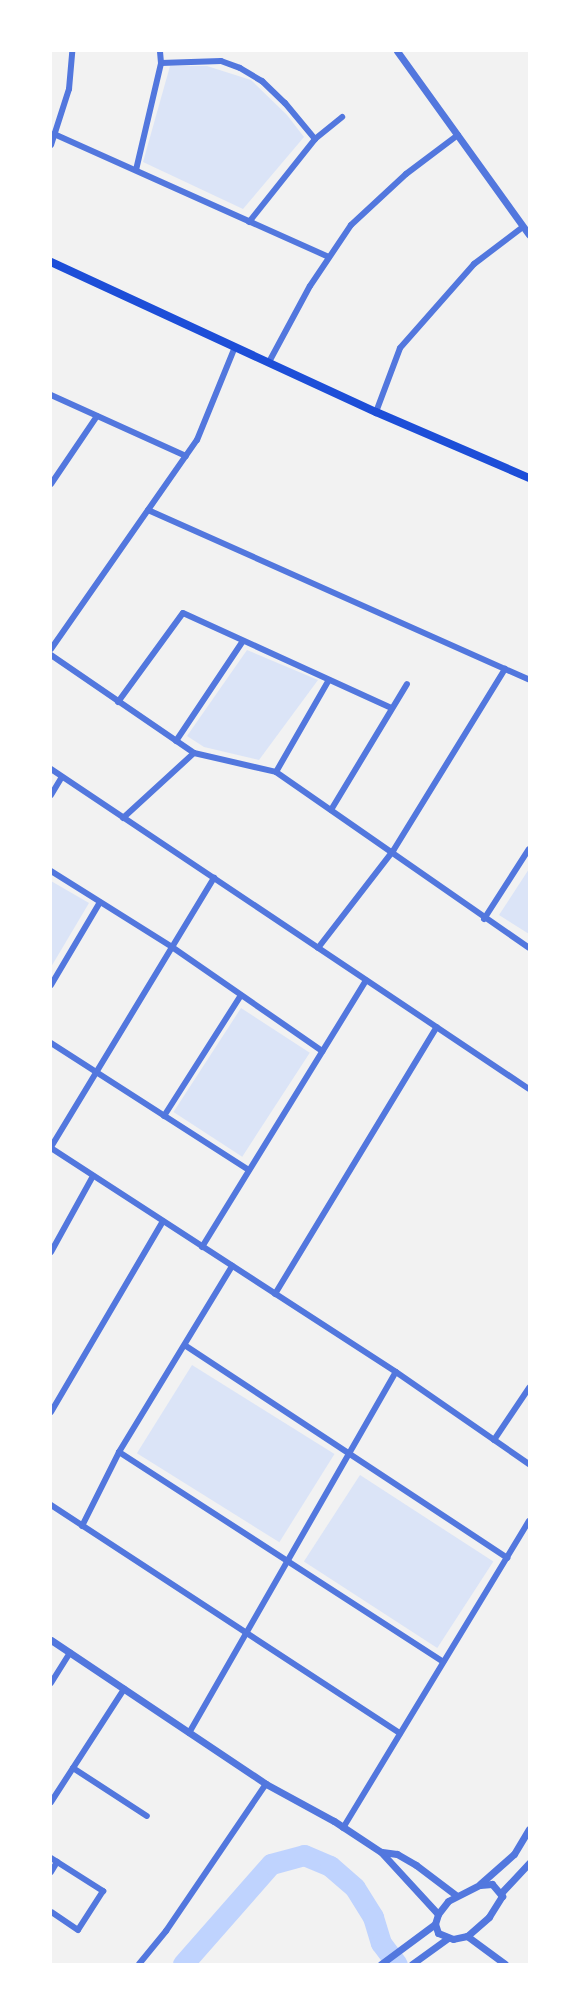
<!DOCTYPE html>
<html>
<head>
<meta charset="utf-8">
<style>
  body { margin:0 }
  #map { position:relative; width:580px; height:2015px; overflow:hidden; background:#f2f2f2; font-family:"Noto Serif",serif }
  div>[style] { position:absolute }
  [style*='--x'] { left:calc(var(--x)*1px); top:calc(var(--y)*1px); width:calc(var(--w)*1px); rotate:calc(var(--a)*1deg) }
  .green>* { inset:0; background:#dbe4f7; transform-origin:0 0 }
  .river>* { height:21px; margin:-10.5px; padding:0 10.5px; transform-origin:10.5px; border-radius:10.5px; background:#bfd3fe }
  .minor>* { height:6px; margin:-3px; padding:0 3px; transform-origin:3px; border-radius:3px; background:#5277de }
  .tertiary>* { height:7px; margin:-3.5px; padding:0 3.5px; transform-origin:3.5px; border-radius:3.5px; background:#5277de }
  .secondary>* { height:8px; margin:-4px; padding:0 4px; transform-origin:4px; border-radius:4px; background:#1d4ed8 }
  span { translate:-50% -50%; white-space:nowrap; text-align:center; line-height:1.15; -webkit-text-stroke:5px #fff; paint-order:stroke }
  .frame { position:absolute; inset:0; border:52px solid #fff; pointer-events:none }
</style>
</head>
<body>
<div id="map">
  <div class="green">
    <i style="clip-path:polygon(170px 66px,207px 66px,251px 80px,287px 115px,304px 137px,243px 209px,143px 162px)"></i>
    <i style="clip-path:polygon(247px 650px,318px 680px,259px 760px,204px 747px,187px 736px)"></i>
    <i style="clip-path:polygon(529px 869px,529px 934px,499px 915px)"></i>
    <i style="clip-path:polygon(51px 881px,89px 903px,51px 967px)"></i>
    <i style="left:241px;top:1008px;width:82px;height:124px;rotate:33deg"></i>
    <i style="left:192px;top:1365px;width:168px;height:104px;rotate:32deg"></i>
    <i style="left:360px;top:1475px;width:159px;height:103px;rotate:33deg"></i>
  </div>
  <div class="river">
    <i style="--x:183;--y:1964;--w:133;--a:-48.7"></i>
    <i style="--x:271;--y:1864;--w:34;--a:-15"></i>
    <i style="--x:304;--y:1855;--w:28;--a:23"></i>
    <i style="--x:330;--y:1866;--w:33;--a:41"></i>
    <i style="--x:355;--y:1888;--w:34;--a:58"></i>
    <i style="--x:373;--y:1917;--w:27;--a:73"></i>
    <i style="--x:381;--y:1943;--w:26;--a:53"></i>
  </div>
  <div class="minor">
    <i style="--x:161;--y:63;--w:60;--a:-1.9"></i>
    <i style="--x:221;--y:61;--w:20;--a:20"></i>
    <i style="--x:240;--y:68;--w:26;--a:31"></i>
    <i style="--x:262;--y:81;--w:32;--a:44"></i>
    <i style="--x:285;--y:103;--w:47;--a:50.2"></i>
    <i style="--x:54;--y:134;--w:301;--a:24.1"></i>
    <i style="--x:51;--y:145;--w:59;--a:-72.2"></i>
    <i style="--x:69;--y:89;--w:38;--a:-85"></i>
    <i style="--x:136;--y:170;--w:110;--a:-76.8"></i>
    <i style="--x:161;--y:63;--w:12;--a:-95"></i>
    <i style="--x:249;--y:222;--w:106;--a:-51.5"></i>
    <i style="--x:315;--y:139;--w:35;--a:-39"></i>
    <i style="--x:269;--y:362;--w:86;--a:-61.7"></i>
    <i style="--x:310;--y:286;--w:73;--a:-56.1"></i>
    <i style="--x:351;--y:225;--w:75;--a:-42.8"></i>
    <i style="--x:406;--y:174;--w:65;--a:-36.9"></i>
    <i style="--x:51;--y:395;--w:148;--a:24.3"></i>
    <i style="--x:376;--y:412;--w:68;--a:-69.4"></i>
    <i style="--x:400;--y:348;--w:112;--a:-48.6"></i>
    <i style="--x:474;--y:264;--w:61;--a:-37.1"></i>
    <i style="--x:51;--y:484;--w:82;--a:-55.9"></i>
    <i style="--x:148;--y:510;--w:417;--a:24"></i>
    <i style="--x:51;--y:649;--w:255;--a:-55.1"></i>
    <i style="--x:197;--y:440;--w:100;--a:-67.8"></i>
    <i style="--x:51;--y:655;--w:173;--a:34.4"></i>
    <i style="--x:194;--y:753;--w:84;--a:13"></i>
    <i style="--x:276;--y:772;--w:308;--a:34.8"></i>
    <i style="--x:118;--y:702;--w:110;--a:-53.9"></i>
    <i style="--x:183;--y:613;--w:229;--a:24.5"></i>
    <i style="--x:176;--y:741;--w:120;--a:-56.2"></i>
    <i style="--x:51;--y:769;--w:575;--a:33.8"></i>
    <i style="--x:276;--y:772;--w:106;--a:-60.1"></i>
    <i style="--x:51;--y:795;--w:21;--a:-59"></i>
    <i style="--x:331;--y:810;--w:147;--a:-58.9"></i>
    <i style="--x:123;--y:818;--w:96;--a:-42.5"></i>
    <i style="--x:51;--y:871;--w:143;--a:32.1"></i>
    <i style="--x:172;--y:947;--w:183;--a:34.7"></i>
    <i style="--x:484;--y:919;--w:83;--a:-57.3"></i>
    <i style="--x:318;--y:948;--w:123;--a:-52.3"></i>
    <i style="--x:393;--y:851;--w:214;--a:-58.4"></i>
    <i style="--x:51;--y:985;--w:96;--a:-59.4"></i>
    <i style="--x:51;--y:1043;--w:235;--a:32.7"></i>
    <i style="--x:164;--y:1116;--w:143;--a:-57.5"></i>
    <i style="--x:51;--y:1147;--w:315;--a:-58.8"></i>
    <i style="--x:51;--y:1148;--w:411;--a:33"></i>
    <i style="--x:396;--y:1372;--w:162;--a:34.7"></i>
    <i style="--x:202;--y:1247;--w:313;--a:-58.4"></i>
    <i style="--x:51;--y:1252;--w:87;--a:-61.1"></i>
    <i style="--x:275;--y:1294;--w:312;--a:-58.8"></i>
    <i style="--x:186;--y:1346;--w:385;--a:33.4"></i>
    <i style="--x:51;--y:1412;--w:221;--a:-59.6"></i>
    <i style="--x:494;--y:1440;--w:63;--a:-56.1"></i>
    <i style="--x:119;--y:1452;--w:386;--a:32.9"></i>
    <i style="--x:51;--y:1505;--w:417;--a:33.2"></i>
    <i style="--x:82;--y:1526;--w:83;--a:-63.4"></i>
    <i style="--x:119;--y:1452;--w:218;--a:-58.7"></i>
    <i style="--x:51;--y:1683;--w:36;--a:-58"></i>
    <i style="--x:189;--y:1733;--w:416;--a:-60.2"></i>
    <i style="--x:73;--y:1768;--w:88;--a:33"></i>
    <i style="--x:51;--y:1802;--w:135;--a:-57.1"></i>
    <i style="--x:343;--y:1828;--w:359;--a:-58.8"></i>
    <i style="--x:51;--y:1858;--w:62;--a:32.4"></i>
    <i style="--x:103;--y:1891;--w:46;--a:122.7"></i>
    <i style="--x:78;--y:1930;--w:32;--a:-146"></i>
    <i style="--x:51;--y:1872;--w:12;--a:-59"></i>
    <i style="--x:139;--y:1964;--w:43;--a:-50.7"></i>
    <i style="--x:166;--y:1931;--w:178;--a:-55.8"></i>
  </div>
  <div class="tertiary">
    <i style="--x:397;--y:51;--w:226;--a:54.3"></i>
    <i style="--x:51;--y:1640;--w:259;--a:33.8"></i>
    <i style="--x:266;--y:1784;--w:77;--a:28.6"></i>
    <i style="--x:334;--y:1821;--w:56;--a:33.4"></i>
    <i style="--x:381;--y:1852;--w:84;--a:47.4"></i>
    <i style="--x:382;--y:1852;--w:15;--a:8"></i>
    <i style="--x:397;--y:1854;--w:22;--a:30"></i>
    <i style="--x:416;--y:1865;--w:51;--a:37.1"></i>
    <i style="--x:480;--y:1884;--w:45;--a:-41.4"></i>
    <i style="--x:514;--y:1854;--w:29;--a:-59"></i>
    <i style="--x:492;--y:1884;--w:16;--a:50"></i>
    <i style="--x:502;--y:1896;--w:25;--a:122"></i>
    <i style="--x:489;--y:1917;--w:29;--a:139"></i>
    <i style="--x:467;--y:1936;--w:14;--a:168"></i>
    <i style="--x:453;--y:1939;--w:16;--a:-158"></i>
    <i style="--x:438;--y:1933;--w:9;--a:-108"></i>
    <i style="--x:435;--y:1924;--w:10;--a:-73"></i>
    <i style="--x:438;--y:1914;--w:16;--a:-52"></i>
    <i style="--x:448;--y:1901;--w:36;--a:-27"></i>
    <i style="--x:480;--y:1885;--w:12;--a:-5"></i>
    <i style="--x:501;--y:1893;--w:41;--a:-47"></i>
    <i style="--x:467;--y:1936;--w:47;--a:36.4"></i>
    <i style="--x:381;--y:1964;--w:67;--a:-36.5"></i>
    <i style="--x:412;--y:1964;--w:44;--a:-35.8"></i>
  </div>
  <div class="secondary">
    <i style="--x:51;--y:262;--w:358;--a:24.8"></i>
    <i style="--x:376;--y:412;--w:167;--a:23.3"></i>
  </div>
  <div class="frame"></div>
</div>
</body>
</html>
